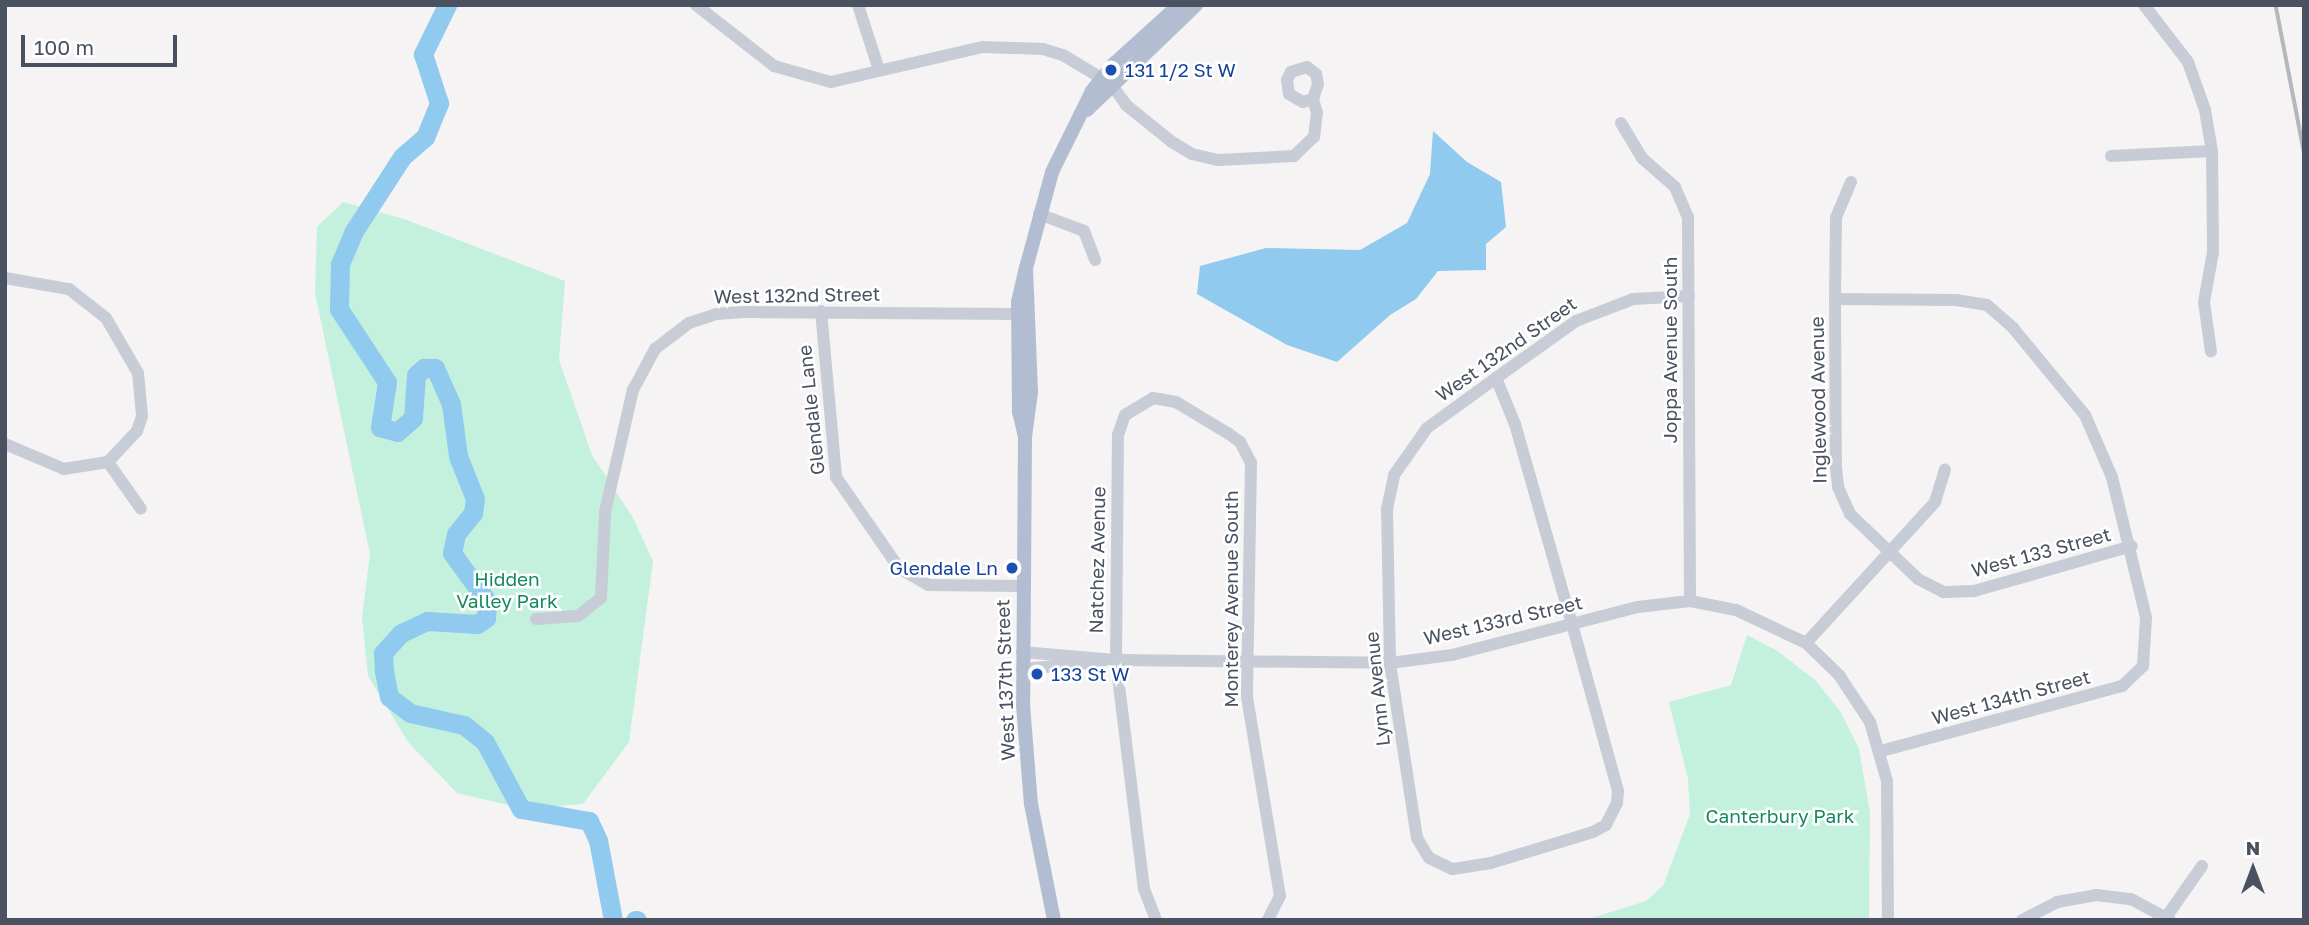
<!DOCTYPE html>
<html>
<head>
<meta charset="utf-8">
<style>
  body { margin:0 }
  #map { position:relative; width:2309px; height:925px; overflow:hidden; background:#f5f3f3; font-family:"Golos Text",sans-serif }
  div>[style] { position:absolute }
  [style*='--x'] { left:calc(var(--x)*1px); top:calc(var(--y)*1px); width:calc(var(--w)*1px); rotate:calc(var(--a)*1deg) }
  .green>* { inset:0; background:#c3f1dd }
  .water>* { inset:0; background:#90caee }
  .river>* { height:19px; margin:-9.5px; padding:0 9.5px; transform-origin:9.5px; border-radius:9.5px; background:#90caee }
  .minor>* { height:12px; margin:-6px; padding:0 6px; transform-origin:6px; border-radius:6px; background:#c7ccd7 }
  .major>* { height:14px; margin:-7px; padding:0 7px; transform-origin:7px; border-radius:7px; background:#b3bdd1 }
  .rail>* { height:3.5px; margin:-1.75px; padding:0 1.75px; transform-origin:1.75px; border-radius:1.75px; background:#b5b7bd }
  .dots>* { width:19px; height:19px; translate:-50% -50%; box-sizing:border-box; border:4px solid #fff; border-radius:50% }
  span { translate:-50% -50%; white-space:nowrap; text-align:center; line-height:1.15; -webkit-text-stroke:5px #fff; paint-order:stroke }
  .transit-label { font-size:19px; color:#164399 }
  .left { translate:0 -50%; text-align:left }
  .right { translate:-100% -50%; text-align:right }
  .street-label { font-size:19px; color:#4a5261 }
  .park-label { font-size:19px; color:#178662 }
  .frame { position:absolute; inset:0; border:7px solid #4a5261; pointer-events:none }
  .north { position:absolute; left:2218px; top:834px; width:70px; height:70px; -webkit-text-stroke:5px #fff; paint-order:stroke; rotate:0deg; font-size:19px; font-weight:700; line-height:28px; text-align:center; color:#4a5261 }
  .north::after { content:''; display:block; margin:auto; width:24px; height:32px; background:#4a5261; clip-path:polygon(50% 0,100% 100%,50% 72%,0 100%) }
  .scale { position:absolute; left:21px; top:35px; width:156px; height:32px; box-sizing:border-box; border:4px solid #4a5261; border-top:0; padding-left:9px; font-size:21px; line-height:24px; white-space:nowrap; color:#4a5261; -webkit-text-stroke:5px #fff; paint-order:stroke }
</style>
</head>
<body>
<div id="map">
  <div class="green">
    <i style="clip-path:polygon(343px 202px,404px 219px,565px 281px,559px 360px,592px 455px,632px 516px,653px 561px,629px 742px,583px 804px,525px 809px,457px 793px,408px 742px,368px 676px,362px 617px,370px 554px,315px 293px,317px 227px)"></i>
    <i style="clip-path:polygon(1747px 635px,1776px 650px,1815px 680px,1840px 711px,1859px 749px,1870px 813px,1869px 920px,1585px 920px,1646px 901px,1663px 886px,1690px 814px,1688px 779px,1669px 702px,1731px 685px)"></i>
  </div>
  <div class="water">
    <i style="clip-path:polygon(1433px 131px,1467px 162px,1501px 182px,1506px 227px,1486px 244px,1486px 270px,1438px 271px,1416px 299px,1390px 315px,1337px 362px,1287px 345px,1197px 294px,1200px 266px,1266px 248px,1360px 250px,1407px 223px,1430px 174px)"></i>
  </div>
  <div class="river">
    <i style="--x:447;--y:5;--w:55;--a:116.1"></i>
    <i style="--x:423;--y:54;--w:52;--a:71.9"></i>
    <i style="--x:439;--y:103;--w:37;--a:112"></i>
    <i style="--x:425;--y:137;--w:30;--a:139"></i>
    <i style="--x:402;--y:157;--w:88;--a:123"></i>
    <i style="--x:354;--y:231;--w:36;--a:113"></i>
    <i style="--x:340;--y:264;--w:45;--a:91.3"></i>
    <i style="--x:339;--y:309;--w:87;--a:56.7"></i>
    <i style="--x:387;--y:382;--w:46;--a:98.8"></i>
    <i style="--x:380;--y:427;--w:18;--a:16"></i>
    <i style="--x:397;--y:432;--w:21;--a:-41"></i>
    <i style="--x:413;--y:418;--w:43;--a:-86"></i>
    <i style="--x:416;--y:375;--w:11;--a:-41"></i>
    <i style="--x:424;--y:368;--w:11;--a:0"></i>
    <i style="--x:435;--y:368;--w:39;--a:66"></i>
    <i style="--x:451;--y:404;--w:52;--a:82.3"></i>
    <i style="--x:458;--y:456;--w:46;--a:68.4"></i>
    <i style="--x:475;--y:499;--w:14;--a:98"></i>
    <i style="--x:473;--y:513;--w:27;--a:129"></i>
    <i style="--x:456;--y:534;--w:19;--a:102"></i>
    <i style="--x:452;--y:553;--w:59;--a:53.9"></i>
    <i style="--x:487;--y:601;--w:17;--a:93"></i>
    <i style="--x:486;--y:618;--w:11;--a:146"></i>
    <i style="--x:477;--y:624;--w:50;--a:-176.6"></i>
    <i style="--x:427;--y:621;--w:29;--a:155"></i>
    <i style="--x:401;--y:633;--w:27;--a:132"></i>
    <i style="--x:383;--y:653;--w:18;--a:87"></i>
    <i style="--x:384;--y:671;--w:26;--a:79"></i>
    <i style="--x:389;--y:697;--w:26;--a:37"></i>
    <i style="--x:410;--y:713;--w:55;--a:12.5"></i>
    <i style="--x:464;--y:725;--w:27;--a:39"></i>
    <i style="--x:485;--y:742;--w:76;--a:61.8"></i>
    <i style="--x:521;--y:809;--w:69;--a:10"></i>
    <i style="--x:589;--y:821;--w:21;--a:65"></i>
    <i style="--x:598;--y:840;--w:81;--a:79.4"></i>
    <i style="--x:635;--y:920;--w:2;--a:0"></i>
  </div>
  <div class="minor">
    <i style="--x:696;--y:5;--w:99;--a:38"></i>
    <i style="--x:774;--y:66;--w:59;--a:15.7"></i>
    <i style="--x:831;--y:82;--w:156;--a:-13"></i>
    <i style="--x:983;--y:47;--w:60;--a:1.9"></i>
    <i style="--x:1043;--y:49;--w:21;--a:17"></i>
    <i style="--x:1063;--y:55;--w:56;--a:31.1"></i>
    <i style="--x:1111;--y:84;--w:26;--a:54"></i>
    <i style="--x:1126;--y:105;--w:59;--a:38.8"></i>
    <i style="--x:1172;--y:142;--w:23;--a:31"></i>
    <i style="--x:1192;--y:154;--w:27;--a:13"></i>
    <i style="--x:1218;--y:160;--w:76;--a:-3"></i>
    <i style="--x:1294;--y:156;--w:28;--a:-44"></i>
    <i style="--x:1314;--y:137;--w:24;--a:-83"></i>
    <i style="--x:1317;--y:113;--w:15;--a:-106"></i>
    <i style="--x:1313;--y:99;--w:16;--a:-72"></i>
    <i style="--x:1318;--y:84;--w:10;--a:-101"></i>
    <i style="--x:1316;--y:74;--w:11;--a:-142"></i>
    <i style="--x:1307;--y:67;--w:17;--a:163"></i>
    <i style="--x:1291;--y:72;--w:9;--a:117"></i>
    <i style="--x:1287;--y:80;--w:14;--a:82"></i>
    <i style="--x:1289;--y:94;--w:16;--a:30"></i>
    <i style="--x:1303;--y:102;--w:10;--a:-17"></i>
    <i style="--x:858;--y:5;--w:68;--a:72.1"></i>
    <i style="--x:2144;--y:5;--w:72;--a:52.3"></i>
    <i style="--x:2188;--y:62;--w:51;--a:70.5"></i>
    <i style="--x:2205;--y:110;--w:42;--a:80.3"></i>
    <i style="--x:2212;--y:151;--w:101;--a:89.4"></i>
    <i style="--x:2213;--y:252;--w:51;--a:100.2"></i>
    <i style="--x:2204;--y:302;--w:50;--a:82"></i>
    <i style="--x:1621;--y:123;--w:41;--a:59"></i>
    <i style="--x:1642;--y:158;--w:44;--a:41.3"></i>
    <i style="--x:1675;--y:187;--w:33;--a:67"></i>
    <i style="--x:1688;--y:217;--w:384;--a:89.7"></i>
    <i style="--x:2111;--y:156;--w:101;--a:-2.8"></i>
    <i style="--x:1851;--y:182;--w:38;--a:113"></i>
    <i style="--x:1836;--y:217;--w:82;--a:90.7"></i>
    <i style="--x:1835;--y:299;--w:168;--a:89.7"></i>
    <i style="--x:1836;--y:467;--w:20;--a:84"></i>
    <i style="--x:1838;--y:487;--w:30;--a:66"></i>
    <i style="--x:1850;--y:514;--w:94;--a:43.7"></i>
    <i style="--x:1918;--y:579;--w:29;--a:27"></i>
    <i style="--x:1944;--y:592;--w:30;--a:-2"></i>
    <i style="--x:1974;--y:591;--w:164;--a:-15.9"></i>
    <i style="--x:1039;--y:214;--w:48;--a:20.7"></i>
    <i style="--x:1084;--y:231;--w:31;--a:69"></i>
    <i style="--x:5;--y:278;--w:65;--a:9.8"></i>
    <i style="--x:69;--y:289;--w:47;--a:38.1"></i>
    <i style="--x:106;--y:318;--w:64;--a:59.8"></i>
    <i style="--x:138;--y:373;--w:43;--a:84.7"></i>
    <i style="--x:142;--y:416;--w:16;--a:108"></i>
    <i style="--x:137;--y:431;--w:42;--a:133.1"></i>
    <i style="--x:108;--y:462;--w:45;--a:171"></i>
    <i style="--x:64;--y:469;--w:64;--a:-157"></i>
    <i style="--x:1835;--y:299;--w:121;--a:0.5"></i>
    <i style="--x:1956;--y:300;--w:31;--a:9"></i>
    <i style="--x:1987;--y:305;--w:35;--a:41"></i>
    <i style="--x:2013;--y:328;--w:113;--a:50.4"></i>
    <i style="--x:2085;--y:415;--w:68;--a:66.5"></i>
    <i style="--x:2112;--y:477;--w:145;--a:76.4"></i>
    <i style="--x:2146;--y:618;--w:48;--a:93.6"></i>
    <i style="--x:2143;--y:666;--w:29;--a:136"></i>
    <i style="--x:2122;--y:686;--w:250;--a:164.9"></i>
    <i style="--x:821;--y:311;--w:167;--a:84.8"></i>
    <i style="--x:836;--y:477;--w:111;--a:55.3"></i>
    <i style="--x:899;--y:568;--w:34;--a:30"></i>
    <i style="--x:928;--y:585;--w:94;--a:0.6"></i>
    <i style="--x:1496;--y:378;--w:50;--a:67.6"></i>
    <i style="--x:1515;--y:424;--w:208;--a:74.1"></i>
    <i style="--x:1572;--y:624;--w:173;--a:74.6"></i>
    <i style="--x:1618;--y:791;--w:12;--a:95"></i>
    <i style="--x:1617;--y:803;--w:25;--a:117"></i>
    <i style="--x:1606;--y:825;--w:15;--a:152"></i>
    <i style="--x:1593;--y:832;--w:107;--a:163.1"></i>
    <i style="--x:1491;--y:863;--w:39;--a:171"></i>
    <i style="--x:1452;--y:869;--w:25;--a:-154"></i>
    <i style="--x:1429;--y:858;--w:23;--a:-121"></i>
    <i style="--x:1417;--y:838;--w:177;--a:-98.8"></i>
    <i style="--x:1390;--y:663;--w:154;--a:-91.1"></i>
    <i style="--x:1387;--y:509;--w:35;--a:-78"></i>
    <i style="--x:1394;--y:475;--w:57;--a:-54.9"></i>
    <i style="--x:1427;--y:428;--w:85;--a:-35.9"></i>
    <i style="--x:1496;--y:378;--w:98;--a:-35.5"></i>
    <i style="--x:1576;--y:321;--w:61;--a:-21.1"></i>
    <i style="--x:1633;--y:299;--w:56;--a:-3.1"></i>
    <i style="--x:108;--y:462;--w:57;--a:54.9"></i>
    <i style="--x:536;--y:619;--w:42;--a:-4.1"></i>
    <i style="--x:578;--y:616;--w:29;--a:-38"></i>
    <i style="--x:601;--y:598;--w:86;--a:-87.3"></i>
    <i style="--x:605;--y:512;--w:125;--a:-77.1"></i>
    <i style="--x:633;--y:390;--w:47;--a:-61.8"></i>
    <i style="--x:655;--y:349;--w:43;--a:-37.4"></i>
    <i style="--x:689;--y:323;--w:28;--a:-18"></i>
    <i style="--x:716;--y:314;--w:28;--a:-4"></i>
    <i style="--x:744;--y:312;--w:284;--a:0.4"></i>
    <i style="--x:1806;--y:643;--w:191;--a:-47.5"></i>
    <i style="--x:1935;--y:502;--w:34;--a:-73"></i>
    <i style="--x:1022;--y:652;--w:94;--a:4.9"></i>
    <i style="--x:1116;--y:660;--w:274;--a:0.6"></i>
    <i style="--x:1390;--y:663;--w:63;--a:-7.4"></i>
    <i style="--x:1452;--y:655;--w:192;--a:-14.5"></i>
    <i style="--x:1638;--y:607;--w:52;--a:-6.6"></i>
    <i style="--x:1690;--y:601;--w:47;--a:11.1"></i>
    <i style="--x:1736;--y:610;--w:77;--a:25.2"></i>
    <i style="--x:1806;--y:643;--w:46;--a:44.1"></i>
    <i style="--x:1839;--y:675;--w:56;--a:56.6"></i>
    <i style="--x:1870;--y:722;--w:61;--a:73.9"></i>
    <i style="--x:1887;--y:781;--w:139;--a:89.6"></i>
    <i style="--x:1022;--y:669;--w:80;--a:-5"></i>
    <i style="--x:2167;--y:916;--w:61;--a:-55"></i>
    <i style="--x:1156;--y:920;--w:33;--a:-111"></i>
    <i style="--x:1144;--y:889;--w:231;--a:-97"></i>
    <i style="--x:1116;--y:660;--w:225;--a:-89.5"></i>
    <i style="--x:1118;--y:435;--w:21;--a:-71"></i>
    <i style="--x:1125;--y:415;--w:33;--a:-31"></i>
    <i style="--x:1153;--y:398;--w:23;--a:10"></i>
    <i style="--x:1176;--y:402;--w:62;--a:31.1"></i>
    <i style="--x:1229;--y:434;--w:14;--a:36"></i>
    <i style="--x:1240;--y:442;--w:24;--a:62"></i>
    <i style="--x:1251;--y:463;--w:234;--a:91"></i>
    <i style="--x:1247;--y:697;--w:202;--a:80.6"></i>
    <i style="--x:1280;--y:896;--w:27;--a:117"></i>
    <i style="--x:2022;--y:920;--w:39;--a:-27"></i>
    <i style="--x:2057;--y:902;--w:40;--a:-10"></i>
    <i style="--x:2096;--y:895;--w:35;--a:7"></i>
    <i style="--x:2131;--y:899;--w:44;--a:28.3"></i>
  </div>
  <div class="major">
    <i style="--x:1087;--y:110;--w:151;--a:-43.9"></i>
    <i style="--x:1026;--y:268;--w:99;--a:-74.8"></i>
    <i style="--x:1052;--y:172;--w:90;--a:-63.7"></i>
    <i style="--x:1092;--y:91;--w:36;--a:-51"></i>
    <i style="--x:1115;--y:63;--w:86;--a:-42.2"></i>
    <i style="--x:1025;--y:437;--w:26;--a:-103"></i>
    <i style="--x:1019;--y:412;--w:110;--a:-90.5"></i>
    <i style="--x:1018;--y:302;--w:35;--a:-77"></i>
    <i style="--x:1026;--y:268;--w:124;--a:87.7"></i>
    <i style="--x:1031;--y:392;--w:45;--a:97.6"></i>
    <i style="--x:1025;--y:437;--w:268;--a:90.4"></i>
    <i style="--x:1023;--y:705;--w:99;--a:85.4"></i>
    <i style="--x:1031;--y:804;--w:118;--a:78.8"></i>
  </div>
  <div class="rail">
    <i style="--x:2276;--y:5;--w:148;--a:79.1"></i>
  </div>
  <div class="dots">
    <i style="left:1111px;top:70px;background:#1a4fb4"></i>
    <i style="left:1012px;top:568px;background:#1a4fb4"></i>
    <i style="left:1037px;top:674px;background:#1a4fb4"></i>
  </div>
  <div class="transit-label">
    <span class="left" style="left:1125px;top:70px">131 1/2 St W</span>
    <span class="right" style="left:998px;top:568px">Glendale Ln</span>
    <span class="left" style="left:1051px;top:674px">133 St W</span>
  </div>
  <div class="street-label">
    <span style="left:797px;top:295px;rotate:-1deg">West 132nd Street</span>
    <span style="left:1506px;top:349px;rotate:-35deg">West 132nd Street</span>
    <span style="left:1670px;top:350px;rotate:-90deg">Joppa Avenue South</span>
    <span style="left:1818px;top:400px;rotate:-91deg">Inglewood Avenue</span>
    <span style="left:811px;top:410px;rotate:-96deg">Glendale Lane</span>
    <span style="left:2041px;top:552px;rotate:-15deg">West 133 Street</span>
    <span style="left:1097px;top:560px;rotate:-89deg">Natchez Avenue</span>
    <span style="left:1231px;top:599px;rotate:-90deg">Monterey Avenue South</span>
    <span style="left:1503px;top:620px;rotate:-13deg">West 133rd Street</span>
    <span style="left:1005px;top:680px;rotate:-92deg">West 137th Street</span>
    <span style="left:1377px;top:689px;rotate:-96deg">Lynn Avenue</span>
    <span style="left:2011px;top:697px;rotate:-15deg">West 134th Street</span>
  </div>
  <div class="park-label">
    <span style="left:507px;top:590px">Hidden<br>Valley Park</span>
    <span style="left:1780px;top:816px">Canterbury Park</span>
  </div>
  <div class="frame"></div>
  <div class="north">N</div>
  <div class="scale">100 m</div>
</div>
</body>
</html>
